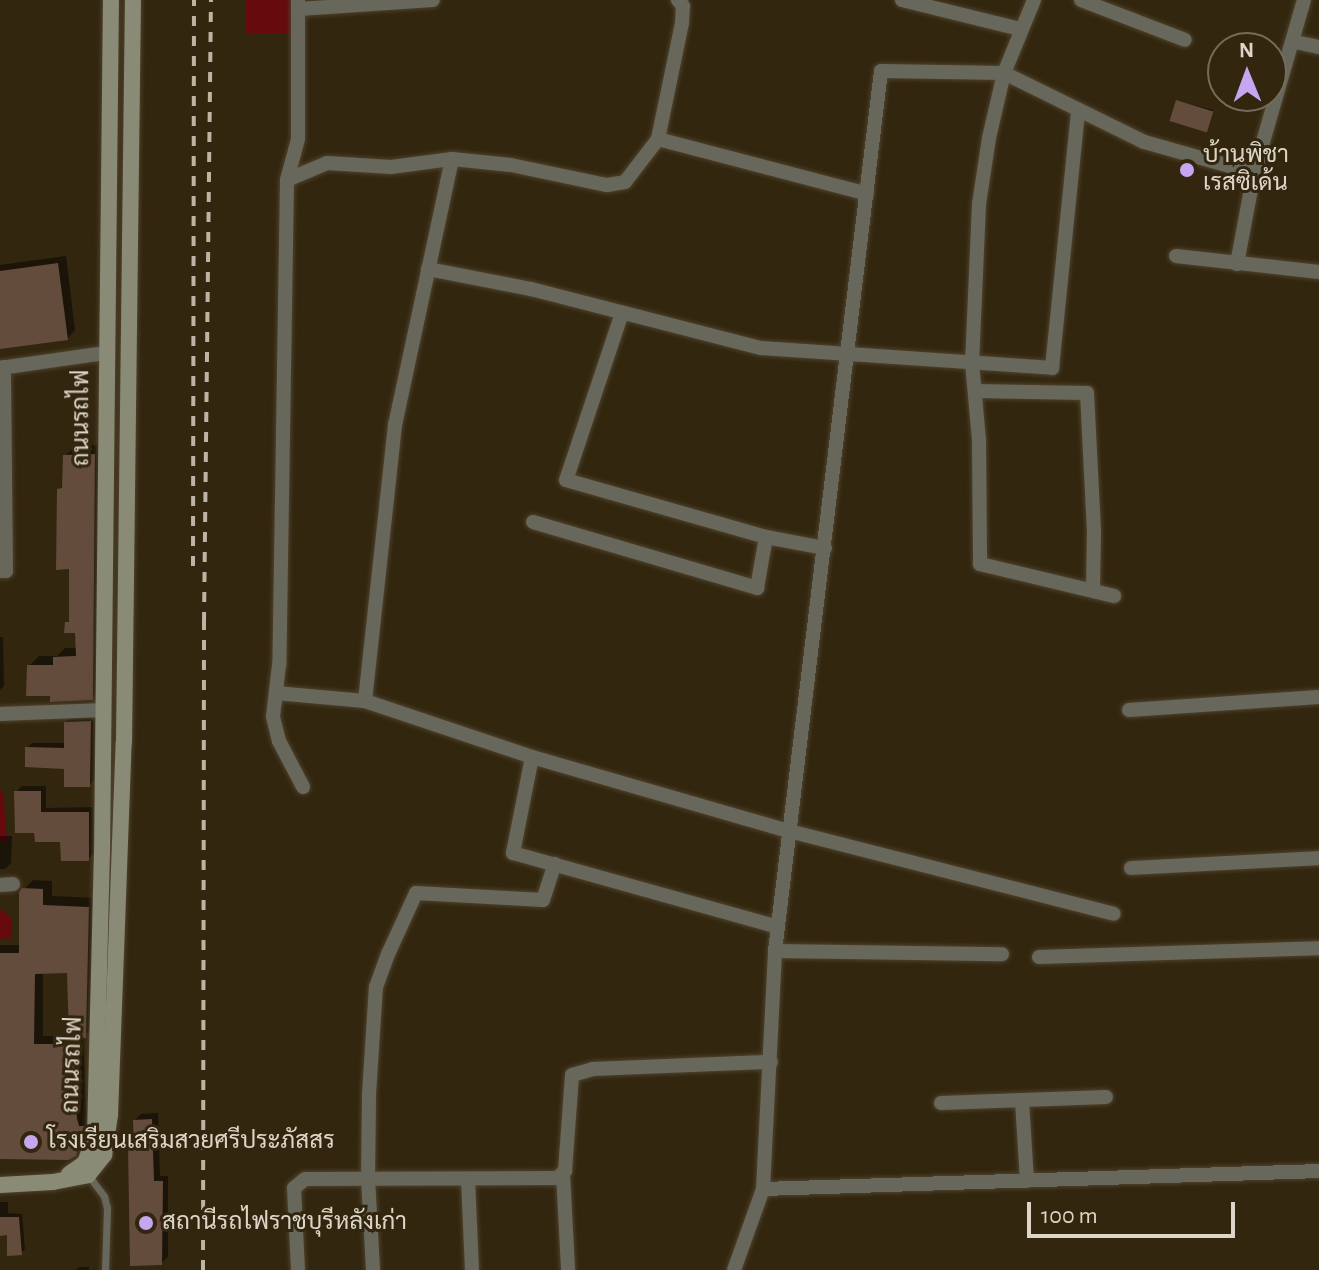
<!DOCTYPE html>
<html>
<head>
<meta charset="utf-8">
<style>
  body { margin:0 }
  #map { position:relative; width:1319px; height:1270px; overflow:hidden; background:#33260f; font-family:"Alegreya Sans",Sarabun,sans-serif }
  div>[style] { position:absolute }
  [style*='--x'] { left:calc(var(--x)*1px); top:calc(var(--y)*1px); width:calc(var(--w)*1px); rotate:calc(var(--a)*1deg) }
  .green>* { inset:0; background:#660a0e; transform-origin:0 0 }
  .shadow>* { inset:0; background:#0007 }
  .building>* { inset:0; background:#644c3c; transform-origin:0 0 }
  .roads { filter:drop-shadow(0 0 2px #4e422c) drop-shadow(0 0 2px #4e422c) }
  .lane>* { height:7px; margin:-3.5px; padding:0 3.5px; transform-origin:3.5px; border-radius:3.5px; background:#67685b }
  .street>* { height:14px; margin:-7px; padding:0 7px; transform-origin:7px; border-radius:7px; background:#67685b }
  .secondary>* { height:16px; margin:-8px; padding:0 8px; transform-origin:8px; border-radius:8px; background:#8a8b77 }
  .rail>* { height:4px; margin-top:-2px; transform-origin:0; background:repeating-linear-gradient(90deg,#bcb4a4 0 10px,transparent 0 20px) }
  .dots>* { width:22px; height:22px; translate:-50% -50%; box-sizing:border-box; border:4px solid #33260f; border-radius:50% }
  span { translate:-50% -50%; white-space:nowrap; text-align:center; line-height:1.15; -webkit-text-stroke:6px #33260f; paint-order:stroke }
  .poi-label { font-size:24px; color:#ddd5c7 }
  .left { translate:0 -50%; text-align:left }
  .street-label { font-size:24px; color:#ddd5c7 }
  .north { position:absolute; left:1207px; top:32px; width:80px; height:80px; box-sizing:border-box; background:#33260f; border:2px solid #776c59; border-radius:50%; rotate:359deg; font-size:22px; font-weight:700; line-height:32px; text-align:center; color:#ddd5c7 }
  .north::after { content:''; display:block; margin:auto; width:28px; height:36px; background:#c6a6f0; clip-path:polygon(50% 0,100% 100%,50% 72%,0 100%) }
  .scale { position:absolute; left:1027px; top:1202px; width:208px; height:36px; box-sizing:border-box; border:4px solid #ddd5c7; border-top:0; padding-left:10px; font-size:24px; line-height:28px; white-space:nowrap; color:#ddd5c7; -webkit-text-stroke:6px #33260f; paint-order:stroke }
</style>
</head>
<body>
<div id="map">
  <div class="green">
    <i style="left:246px;top:0;width:46px;height:33px"></i>
    <i style="clip-path:polygon(0 791px,3px 791px,7px 841px,0 841px)"></i>
    <i style="clip-path:polygon(0 909px,12px 918px,12px 938px,0 939px)"></i>
  </div>
  <div class="shadow">
    <i style="clip-path:polygon(1178px 101px,1213px 110px,1208px 127px)"></i>
    <i style="clip-path:polygon(66px 256px,75px 330px,68px 338px,0 347px,0 265px)"></i>
    <i style="clip-path:polygon(104px 445px,102px 689px,92px 698px,52px 694px,29px 666px,39px 656px,57px 656px,65px 648px,78px 648px,77px 631px,67px 623px,71px 619px,71px 567px,59px 490px,64px 484px,65px 456px,75px 446px)"></i>
    <i style="clip-path:polygon(0 637px,3px 637px,4px 686px,0 690px)"></i>
    <i style="clip-path:polygon(95px 716px,94px 780px,89px 785px,66px 767px,27px 748px,32px 743px,66px 743px,66px 722px,71px 717px)"></i>
    <i style="clip-path:polygon(22px 786px,46px 786px,46px 808px,93px 807px,93px 854px,88px 859px,62px 840px,36px 831px,16px 792px)"></i>
    <i style="clip-path:polygon(0 836px,12px 836px,11px 863px,5px 869px,0 869px)"></i>
    <i style="clip-path:polygon(evenodd,33px 880px,52px 881px,52px 896px,98px 898px,95px 1027px,83px 1036px,86px 1107px,88px 1118px,92px 1118px,85px 1144px,75px 1154px,0 1157px,0 945px,21px 945px,21px 893px,33px 880px,69px 971px,71px 1036px,43px 1036px,43px 972px,69px 971px)"></i>
    <i style="clip-path:polygon(158px 1113px,160px 1176px,168px 1176px,168px 1257px,161px 1263px,130px 1146px,136px 1141px,135px 1120px,141px 1114px)"></i>
    <i style="clip-path:polygon(0 1202px,8px 1202px,8px 1213px,22px 1214px,25px 1249px,21px 1253px,9px 1233px,0 1234px)"></i>
    <i style="clip-path:polygon(79px 1267px,89px 1267px,89px 1270px,76px 1270px)"></i>
  </div>
  <div class="building">
    <i style="left:1176px;top:100px;width:39px;height:22px;rotate:17deg"></i>
    <i style="clip-path:polygon(58px 263px,68px 340px,0 349px,0 271px)"></i>
    <i style="clip-path:polygon(95px 454px,93px 700px,50px 702px,50px 696px,26px 696px,27px 665px,53px 665px,53px 657px,76px 656px,75px 633px,64px 633px,65px 622px,69px 622px,69px 569px,56px 570px,57px 489px,62px 488px,63px 455px)"></i>
    <i style="clip-path:polygon(91px 721px,90px 787px,64px 787px,64px 769px,25px 767px,25px 747px,64px 748px,64px 722px)"></i>
    <i style="clip-path:polygon(14px 791px,41px 791px,41px 812px,89px 812px,89px 861px,61px 861px,60px 842px,35px 842px,34px 833px,15px 833px)"></i>
    <i style="clip-path:polygon(22px 888px,43px 889px,43px 905px,89px 907px,86px 1038px,69px 1038px,67px 973px,35px 974px,34px 1044px,74px 1044px,74px 1088px,77px 1118px,79px 1126px,84px 1126px,84px 1134px,76px 1156px,69px 1160px,0 1159px,0 953px,19px 953px,19px 892px)"></i>
    <i style="clip-path:polygon(152px 1119px,154px 1181px,163px 1181px,162px 1265px,130px 1266px,128px 1145px,134px 1145px,133px 1120px)"></i>
    <i style="clip-path:polygon(0 1217px,19px 1217px,22px 1255px,7px 1256px,7px 1235px,0 1236px)"></i>
  </div>
  <div class="roads">
    <div class="lane">
      <i style="--x:88;--y:1175;--w:26;--a:53"></i>
      <i style="--x:104;--y:1196;--w:12;--a:76"></i>
      <i style="--x:107;--y:1208;--w:62;--a:91.8"></i>
    </div>
    <div class="street">
      <i style="--x:298;--y:0;--w:139;--a:90"></i>
      <i style="--x:298;--y:139;--w:42;--a:105"></i>
      <i style="--x:287;--y:180;--w:485;--a:90.9"></i>
      <i style="--x:279;--y:665;--w:52;--a:96.6"></i>
      <i style="--x:273;--y:717;--w:25;--a:76"></i>
      <i style="--x:279;--y:741;--w:52;--a:62.4"></i>
      <i style="--x:902;--y:0;--w:122;--a:13.8"></i>
      <i style="--x:1034;--y:0;--w:79;--a:112.3"></i>
      <i style="--x:1004;--y:73;--w:67;--a:103"></i>
      <i style="--x:989;--y:138;--w:67;--a:98.6"></i>
      <i style="--x:979;--y:204;--w:159;--a:92.5"></i>
      <i style="--x:972;--y:363;--w:77;--a:84.8"></i>
      <i style="--x:979;--y:440;--w:124;--a:89.5"></i>
      <i style="--x:980;--y:564;--w:138;--a:13.4"></i>
      <i style="--x:1081;--y:0;--w:111;--a:21"></i>
      <i style="--x:298;--y:9;--w:135;--a:-3.8"></i>
      <i style="--x:1295;--y:42;--w:25;--a:12"></i>
      <i style="--x:658;--y:139;--w:216;--a:14.7"></i>
      <i style="--x:287;--y:180;--w:43;--a:-23"></i>
      <i style="--x:327;--y:163;--w:64;--a:3.6"></i>
      <i style="--x:391;--y:167;--w:62;--a:-7.5"></i>
      <i style="--x:452;--y:159;--w:59;--a:5.8"></i>
      <i style="--x:511;--y:165;--w:98;--a:11.8"></i>
      <i style="--x:607;--y:185;--w:18;--a:-9"></i>
      <i style="--x:625;--y:182;--w:54;--a:-52.5"></i>
      <i style="--x:658;--y:139;--w:118;--a:-78.3"></i>
      <i style="--x:682;--y:23;--w:17;--a:-87"></i>
      <i style="--x:683;--y:6;--w:8;--a:-130"></i>
      <i style="--x:1176;--y:256;--w:144;--a:6.4"></i>
      <i style="--x:1237;--y:264;--w:93;--a:-79.4"></i>
      <i style="--x:1254;--y:173;--w:180;--a:-73.9"></i>
      <i style="--x:428;--y:269;--w:105;--a:11"></i>
      <i style="--x:531;--y:289;--w:237;--a:14.4"></i>
      <i style="--x:761;--y:348;--w:292;--a:3.9"></i>
      <i style="--x:1052;--y:368;--w:256;--a:-84.2"></i>
      <i style="--x:622;--y:313;--w:176;--a:108.5"></i>
      <i style="--x:566;--y:480;--w:208;--a:15.9"></i>
      <i style="--x:766;--y:537;--w:60;--a:10.6"></i>
      <i style="--x:0;--y:368;--w:107;--a:-8.1"></i>
      <i style="--x:975;--y:391;--w:112;--a:1"></i>
      <i style="--x:1087;--y:393;--w:138;--a:87.1"></i>
      <i style="--x:1094;--y:531;--w:60;--a:91"></i>
      <i style="--x:533;--y:522;--w:234;--a:16.4"></i>
      <i style="--x:757;--y:588;--w:52;--a:-80"></i>
      <i style="--x:0;--y:571;--w:6;--a:0"></i>
      <i style="--x:6;--y:571;--w:204;--a:-90.6"></i>
      <i style="--x:276;--y:693;--w:89;--a:5.1"></i>
      <i style="--x:365;--y:701;--w:176;--a:18.5"></i>
      <i style="--x:532;--y:757;--w:267;--a:16.1"></i>
      <i style="--x:789;--y:831;--w:335;--a:14.3"></i>
      <i style="--x:365;--y:701;--w:278;--a:-83.8"></i>
      <i style="--x:395;--y:425;--w:272;--a:-77.9"></i>
      <i style="--x:1129;--y:710;--w:190;--a:-3.9"></i>
      <i style="--x:0;--y:714;--w:104;--a:-2.2"></i>
      <i style="--x:532;--y:757;--w:98;--a:101.2"></i>
      <i style="--x:513;--y:853;--w:275;--a:15.6"></i>
      <i style="--x:1131;--y:868;--w:188;--a:-3"></i>
      <i style="--x:0;--y:885;--w:13;--a:-4"></i>
      <i style="--x:775;--y:951;--w:227;--a:0.8"></i>
      <i style="--x:1039;--y:957;--w:280;--a:-1.8"></i>
      <i style="--x:1022;--y:1101;--w:80;--a:86.4"></i>
      <i style="--x:941;--y:1103;--w:165;--a:-2.1"></i>
      <i style="--x:563;--y:1173;--w:97;--a:87"></i>
      <i style="--x:468;--y:1179;--w:91;--a:87.5"></i>
      <i style="--x:763;--y:1189;--w:556;--a:-1.85"></i>
      <i style="--x:298;--y:1270;--w:82;--a:-92.8"></i>
      <i style="--x:294;--y:1188;--w:14;--a:-39"></i>
      <i style="--x:305;--y:1179;--w:252;--a:-0.2"></i>
      <i style="--x:557;--y:1178;--w:11;--a:-41"></i>
      <i style="--x:565;--y:1171;--w:96;--a:-85.8"></i>
      <i style="--x:572;--y:1075;--w:22;--a:-16"></i>
      <i style="--x:593;--y:1069;--w:178;--a:-2.3"></i>
      <i style="--x:373;--y:1270;--w:91;--a:-93.1"></i>
      <i style="--x:368;--y:1179;--w:85;--a:-89.3"></i>
      <i style="--x:369;--y:1094;--w:107;--a:-86.3"></i>
      <i style="--x:376;--y:987;--w:37;--a:-70"></i>
      <i style="--x:389;--y:952;--w:65;--a:-65.4"></i>
      <i style="--x:416;--y:893;--w:127;--a:3.2"></i>
      <i style="--x:543;--y:900;--w:38;--a:-72"></i>
      <i style="--x:734;--y:1270;--w:86;--a:-70.3"></i>
      <i style="--x:763;--y:1189;--w:238;--a:-87.1"></i>
      <i style="--x:775;--y:951;--w:886;--a:-83.13"></i>
      <i style="--x:881;--y:71;--w:123;--a:0.9"></i>
      <i style="--x:1004;--y:73;--w:156;--a:26.2"></i>
      <i style="--x:1144;--y:142;--w:114;--a:15.7"></i>
    </div>
    <div class="secondary">
      <i style="--x:69;--y:1174;--w:19;--a:-35"></i>
      <i style="--x:85;--y:1163;--w:29;--a:-70"></i>
      <i style="--x:95;--y:1136;--w:281;--a:-88.6"></i>
      <i style="--x:102;--y:855;--w:855;--a:-89.4"></i>
      <i style="--x:0;--y:1185;--w:53;--a:-3.2"></i>
      <i style="--x:53;--y:1182;--w:36;--a:-11"></i>
      <i style="--x:88;--y:1175;--w:26;--a:-51"></i>
      <i style="--x:104;--y:1155;--w:40;--a:-81.5"></i>
      <i style="--x:110;--y:1115;--w:373;--a:-87.9"></i>
      <i style="--x:124;--y:742;--w:742;--a:-89.31"></i>
    </div>
  </div>
  <div class="rail">
    <i style="--x:193;--y:566;--w:566;--a:-89.9"></i>
    <i style="--x:203;--y:1270;--w:648;--a:-89.91"></i>
    <i style="--x:204;--y:622;--w:622;--a:-89.36"></i>
  </div>
  <div class="dots">
    <i style="left:1187px;top:170px;background:#c6a6f0"></i>
    <i style="left:31px;top:1142px;background:#c6a6f0"></i>
    <i style="left:146px;top:1223px;background:#c6a6f0"></i>
  </div>
  <div class="poi-label">
    <span class="left" style="left:1203px;top:170px">บ้านพิชา<br>เรสซิเด้น</span>
    <span class="left" style="left:47px;top:1142px">โรงเรียนเสริมสวยศรีประภัสสร</span>
    <span class="left" style="left:162px;top:1223px">สถานีรถไฟราชบุรีหลังเก่า</span>
  </div>
  <div class="street-label">
    <span style="left:82px;top:418px;rotate:-90deg">ถนนรถไฟ</span>
    <span style="left:73px;top:1065px;rotate:-88deg">ถนนรถไฟ</span>
  </div>
  <div class="north">N</div>
  <div class="scale">100 m</div>
</div>
</body>
</html>
